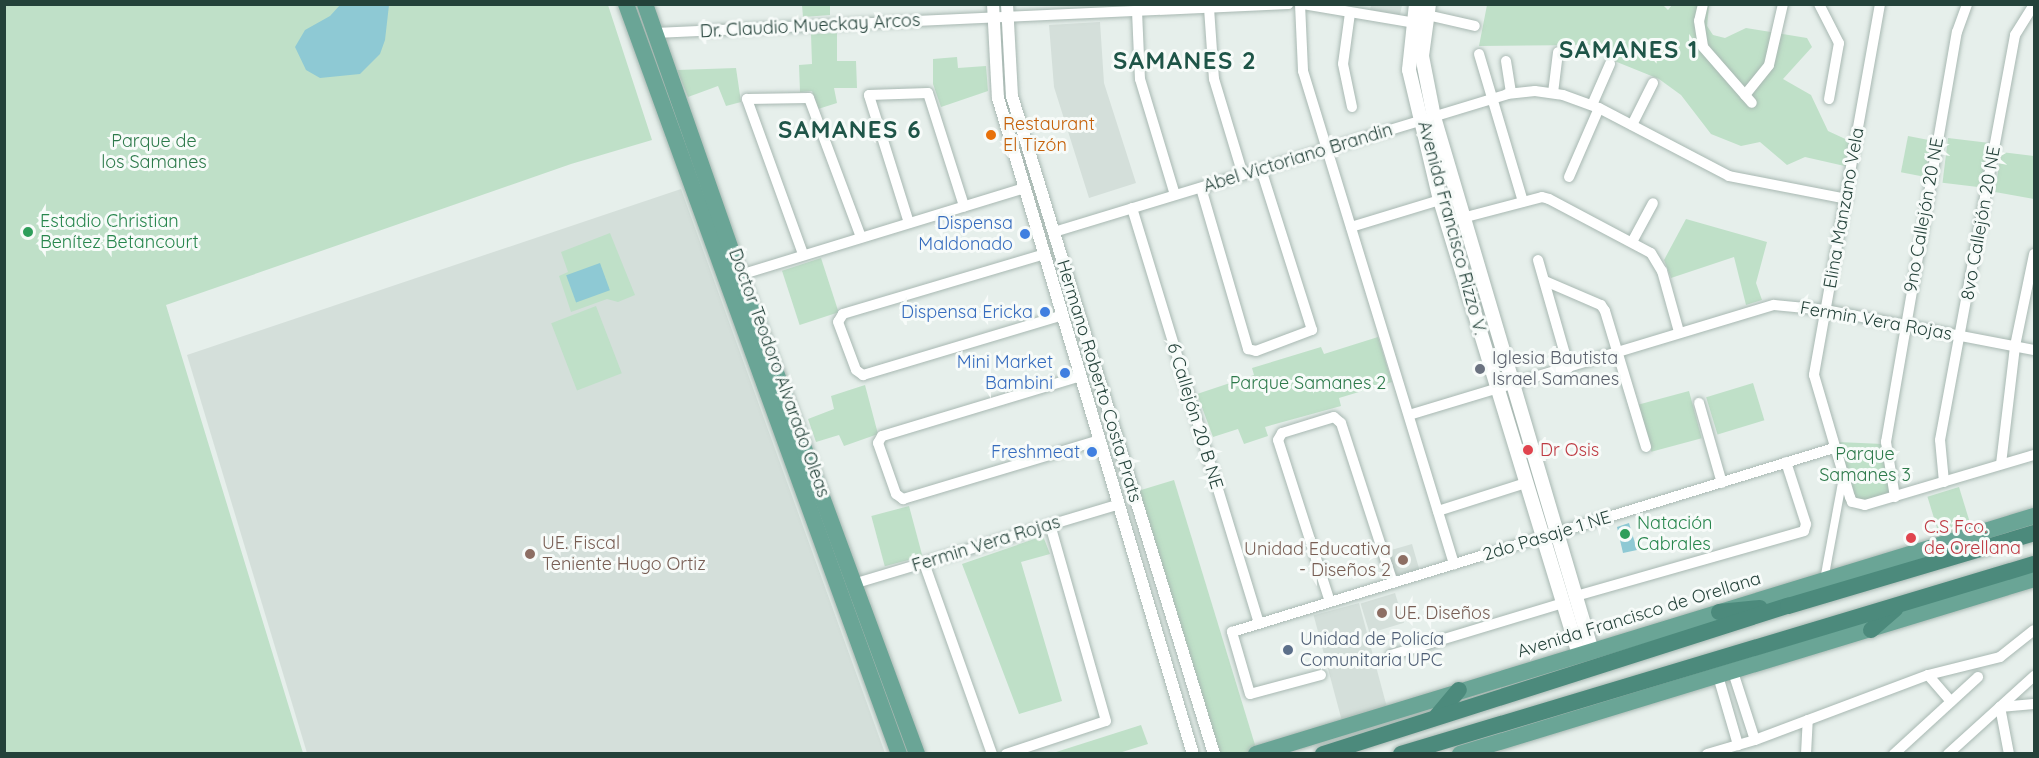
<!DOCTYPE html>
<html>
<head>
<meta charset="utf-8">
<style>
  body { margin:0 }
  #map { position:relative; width:2039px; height:758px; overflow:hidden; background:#e6efeb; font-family:Quicksand,sans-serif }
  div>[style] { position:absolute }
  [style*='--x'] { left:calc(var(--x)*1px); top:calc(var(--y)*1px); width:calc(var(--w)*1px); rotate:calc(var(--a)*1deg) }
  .built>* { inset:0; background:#d4dfda; transform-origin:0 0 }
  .green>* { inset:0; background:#bfe0c8; transform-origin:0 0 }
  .water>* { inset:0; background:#8ec9d4; transform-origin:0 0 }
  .roads { filter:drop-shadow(0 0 2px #a8b8b2) drop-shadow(0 0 2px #a8b8b2) }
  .pedestrian>* { height:8px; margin:-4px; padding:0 4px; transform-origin:4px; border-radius:4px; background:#fff }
  .minor>* { height:10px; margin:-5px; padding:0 5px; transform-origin:5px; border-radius:5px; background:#fff }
  .tertiary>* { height:12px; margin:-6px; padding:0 6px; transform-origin:6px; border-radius:6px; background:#fff }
  .secondary>* { height:14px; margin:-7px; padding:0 7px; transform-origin:7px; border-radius:7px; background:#fff }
  .primary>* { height:16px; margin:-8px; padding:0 8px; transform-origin:8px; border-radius:8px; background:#6aa596 }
  .trunk>* { height:16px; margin:-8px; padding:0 8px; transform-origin:8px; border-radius:8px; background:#4c8a7c }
  .dots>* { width:16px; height:16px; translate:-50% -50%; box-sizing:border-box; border:3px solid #f7fbf9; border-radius:50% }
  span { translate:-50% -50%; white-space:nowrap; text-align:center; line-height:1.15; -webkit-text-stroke:6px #f7fbf9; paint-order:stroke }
  .street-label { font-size:18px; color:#24423a }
  .food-label { font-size:18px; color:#c56008 }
  .left { translate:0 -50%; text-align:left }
  .park-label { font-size:18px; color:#2d7a4b }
  .leisure-label { font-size:18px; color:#27864d }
  .shop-label { font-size:18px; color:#366cbe }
  .right { translate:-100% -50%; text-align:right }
  .worship-label { font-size:18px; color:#5b616d }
  .health-label { font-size:18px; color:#be3a42 }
  .education-label { font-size:18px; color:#785e54 }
  .service-label { font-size:18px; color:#4e5e75 }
  .district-label { font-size:24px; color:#1f5548; font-weight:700; letter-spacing:1.5px }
  .frame { position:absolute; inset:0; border:6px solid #24423a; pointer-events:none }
</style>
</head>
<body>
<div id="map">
  <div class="built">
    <i style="clip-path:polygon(1371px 5px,1402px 5px,1400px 15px,1370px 10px)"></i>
    <i style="clip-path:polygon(1100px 22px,1104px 83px,1136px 183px,1089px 198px,1054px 87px,1049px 25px)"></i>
    <i style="clip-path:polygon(681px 189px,885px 753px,307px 753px,187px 355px)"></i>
    <i style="left:1412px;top:544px;width:26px;height:27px;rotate:74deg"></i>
    <i style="left:1395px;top:593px;width:31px;height:36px;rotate:73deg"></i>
    <i style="left:1359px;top:603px;width:108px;height:47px;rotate:75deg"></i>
  </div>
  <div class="green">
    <i style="clip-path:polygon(1662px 4px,1668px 10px,1672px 5px,1709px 5px,1707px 26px,1713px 35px,1725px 38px,1746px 28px,1807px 38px,1812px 47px,1783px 79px,1811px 95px,1828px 131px,1854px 143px,1849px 167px,1805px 157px,1787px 165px,1760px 142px,1741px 146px,1711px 134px,1681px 95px,1659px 79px,1607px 58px,1590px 45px,1479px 46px,1487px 5px)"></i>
    <i style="clip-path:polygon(5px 5px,608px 5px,652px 140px,571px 164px,166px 305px,303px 753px,5px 753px)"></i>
    <i style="clip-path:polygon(802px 5px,830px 5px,830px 15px,803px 17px)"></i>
    <i style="clip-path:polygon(837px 33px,837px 61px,856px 61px,857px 88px,834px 88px,837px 103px,818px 109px,812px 91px,800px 92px,799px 65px,812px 64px,811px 34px)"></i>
    <i style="clip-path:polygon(957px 57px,958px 68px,986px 66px,988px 91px,941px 107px,933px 84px,933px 59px)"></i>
    <i style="clip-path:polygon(736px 68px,741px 102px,726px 106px,718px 86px,688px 97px,677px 70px)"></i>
    <i style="left:1908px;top:136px;width:25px;height:37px;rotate:11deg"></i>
    <i style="left:1948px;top:138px;width:40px;height:45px;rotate:7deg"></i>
    <i style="clip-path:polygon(2001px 152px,2034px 156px,2034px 199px,1995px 192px)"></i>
    <i style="clip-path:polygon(1686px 219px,1767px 242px,1756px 283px,1762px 300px,1746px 305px,1734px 257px,1671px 278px,1664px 260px)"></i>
    <i style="clip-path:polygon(610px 233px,635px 295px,618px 302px,607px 299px,571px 312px,559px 276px,568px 272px,561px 252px)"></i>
    <i style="left:821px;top:258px;width:57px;height:41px;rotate:72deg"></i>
    <i style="left:596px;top:306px;width:72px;height:48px;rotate:69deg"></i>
    <i style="clip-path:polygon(1378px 337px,1392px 382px,1339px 398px,1341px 406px,1265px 427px,1268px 436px,1244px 444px,1238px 429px,1213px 437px,1197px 394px,1254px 375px,1252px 368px,1321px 347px,1324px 354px)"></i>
    <i style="left:1753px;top:383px;width:39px;height:49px;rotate:73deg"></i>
    <i style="clip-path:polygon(865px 385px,878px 434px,844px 446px,839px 435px,816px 442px,808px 419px,834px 409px,831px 396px)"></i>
    <i style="left:1689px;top:391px;width:49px;height:52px;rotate:75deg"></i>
    <i style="clip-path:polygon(1838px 442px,1883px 444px,1890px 497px,1857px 502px)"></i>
    <i style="left:1174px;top:480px;width:285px;height:43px;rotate:73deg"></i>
    <i style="left:1959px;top:487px;width:44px;height:33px;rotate:73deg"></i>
    <i style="left:909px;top:506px;width:52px;height:39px;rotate:75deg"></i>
    <i style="clip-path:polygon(1043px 536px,1050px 554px,1021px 562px,1062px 701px,1019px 714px,962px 564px)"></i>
    <i style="clip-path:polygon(1141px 725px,1148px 744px,1119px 753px,1053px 753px)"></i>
  </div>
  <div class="water">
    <i style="clip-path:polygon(340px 5px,389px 5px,385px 40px,380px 54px,360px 74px,320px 78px,306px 70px,295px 47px,305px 30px,330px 16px)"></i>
    <i style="left:600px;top:263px;width:29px;height:36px;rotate:70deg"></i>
    <i style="clip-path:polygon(1629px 523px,1637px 550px,1623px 553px,1617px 527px)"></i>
  </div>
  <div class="roads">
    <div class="pedestrian">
      <i style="--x:1824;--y:580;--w:105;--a:-79.5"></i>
    </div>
    <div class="minor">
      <i style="--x:1300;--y:4;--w:67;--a:87.4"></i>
      <i style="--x:1303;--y:71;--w:516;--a:72.97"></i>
      <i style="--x:1303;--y:4;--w:120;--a:9.6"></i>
      <i style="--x:1703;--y:4;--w:17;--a:103"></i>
      <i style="--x:1699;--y:21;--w:26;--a:81"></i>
      <i style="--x:1703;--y:47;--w:74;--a:48.8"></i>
      <i style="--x:1819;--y:4;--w:44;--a:62.9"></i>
      <i style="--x:1839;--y:43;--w:57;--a:100.1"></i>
      <i style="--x:1880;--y:4;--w:377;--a:100.1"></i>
      <i style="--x:1814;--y:375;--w:127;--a:73.6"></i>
      <i style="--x:1850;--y:497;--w:5;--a:68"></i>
      <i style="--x:1852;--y:502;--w:13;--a:13"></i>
      <i style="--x:1865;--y:505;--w:176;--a:-16.5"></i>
      <i style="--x:1209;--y:8;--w:71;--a:86"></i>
      <i style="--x:1214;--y:79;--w:100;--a:73.2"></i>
      <i style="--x:1137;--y:11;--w:68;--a:87.5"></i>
      <i style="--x:1140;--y:79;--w:121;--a:73.2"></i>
      <i style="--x:1350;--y:13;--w:51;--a:97.8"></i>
      <i style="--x:1343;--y:64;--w:44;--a:78.2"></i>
      <i style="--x:1427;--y:15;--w:49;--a:12.9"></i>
      <i style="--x:655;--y:33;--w:634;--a:-2.62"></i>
      <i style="--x:1479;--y:54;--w:154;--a:73.4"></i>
      <i style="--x:1506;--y:61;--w:32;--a:81"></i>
      <i style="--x:1553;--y:93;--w:41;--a:-83"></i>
      <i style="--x:1745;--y:95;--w:38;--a:-51"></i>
      <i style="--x:1769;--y:65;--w:63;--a:-77.1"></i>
      <i style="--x:1592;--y:105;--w:45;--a:-66.3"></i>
      <i style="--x:1632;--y:125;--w:47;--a:-63.4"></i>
      <i style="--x:1569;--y:177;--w:75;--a:-66.5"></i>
      <i style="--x:1201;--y:188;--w:168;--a:73.7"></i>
      <i style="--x:1248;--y:349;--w:8;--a:14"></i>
      <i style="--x:1256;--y:351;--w:60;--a:-20.6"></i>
      <i style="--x:1312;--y:330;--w:169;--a:-107.6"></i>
      <i style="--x:1132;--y:208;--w:434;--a:73"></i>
      <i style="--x:1447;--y:222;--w:98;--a:-14.7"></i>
      <i style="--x:1542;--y:197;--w:7;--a:16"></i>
      <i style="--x:1549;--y:199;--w:115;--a:27.9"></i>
      <i style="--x:1651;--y:253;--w:21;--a:59"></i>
      <i style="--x:1662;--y:271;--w:63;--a:74.4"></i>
      <i style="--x:909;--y:223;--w:134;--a:-107.4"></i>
      <i style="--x:869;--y:95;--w:59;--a:-1.9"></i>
      <i style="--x:928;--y:93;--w:119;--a:72.3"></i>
      <i style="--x:1351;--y:227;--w:110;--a:-16.9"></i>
      <i style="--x:1054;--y:232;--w:474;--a:-16.9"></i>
      <i style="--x:1507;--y:94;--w:28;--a:-6"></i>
      <i style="--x:1535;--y:91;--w:28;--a:8"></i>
      <i style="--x:1563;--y:95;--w:38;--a:20"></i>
      <i style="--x:1599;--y:108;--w:147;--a:27.6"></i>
      <i style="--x:1729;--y:176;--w:120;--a:11"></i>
      <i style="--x:1632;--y:242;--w:44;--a:-61.7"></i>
      <i style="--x:803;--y:254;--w:165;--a:-109.9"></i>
      <i style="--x:747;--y:99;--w:62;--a:-0.9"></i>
      <i style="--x:809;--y:98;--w:148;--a:69.5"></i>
      <i style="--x:1045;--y:254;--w:211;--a:163.5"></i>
      <i style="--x:843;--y:314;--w:9;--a:122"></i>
      <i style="--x:838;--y:322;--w:51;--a:69.4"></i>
      <i style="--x:856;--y:370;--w:9;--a:36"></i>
      <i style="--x:863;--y:375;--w:209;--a:-16.7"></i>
      <i style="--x:1538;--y:260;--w:112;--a:74"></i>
      <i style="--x:740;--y:275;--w:298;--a:-17"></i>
      <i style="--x:1545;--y:281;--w:61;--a:23.2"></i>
      <i style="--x:1601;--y:305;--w:7;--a:56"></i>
      <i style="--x:1605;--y:311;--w:142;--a:73.2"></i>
      <i style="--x:1081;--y:376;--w:208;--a:163.2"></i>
      <i style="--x:882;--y:436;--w:8;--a:120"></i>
      <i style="--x:878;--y:443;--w:54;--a:70.6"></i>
      <i style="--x:896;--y:494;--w:9;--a:36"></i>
      <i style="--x:903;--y:499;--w:206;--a:-16.7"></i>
      <i style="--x:1699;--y:403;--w:83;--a:74"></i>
      <i style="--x:1409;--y:415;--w:381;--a:-16.8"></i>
      <i style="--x:1774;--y:305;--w:52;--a:5.5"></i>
      <i style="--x:1826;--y:310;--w:212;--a:10.9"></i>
      <i style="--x:2001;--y:464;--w:119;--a:-83.2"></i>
      <i style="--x:2015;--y:346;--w:94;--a:-78.3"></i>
      <i style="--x:1944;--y:482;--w:42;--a:-95.4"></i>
      <i style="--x:1940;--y:440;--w:412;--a:-79.5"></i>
      <i style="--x:2015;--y:35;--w:36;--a:-58"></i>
      <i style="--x:1895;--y:497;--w:56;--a:-99.3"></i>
      <i style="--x:1886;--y:442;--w:416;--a:-80.2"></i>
      <i style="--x:1957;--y:32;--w:30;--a:-70"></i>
      <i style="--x:1438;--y:511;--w:92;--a:-17.7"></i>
      <i style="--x:924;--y:563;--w:203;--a:70.4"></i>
      <i style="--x:853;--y:584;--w:278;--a:-16.7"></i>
      <i style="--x:1576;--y:596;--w:237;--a:-15.9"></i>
      <i style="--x:1804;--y:531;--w:7;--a:-74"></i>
      <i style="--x:1806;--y:524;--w:65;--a:-107.9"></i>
      <i style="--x:1330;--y:602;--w:170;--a:-107.8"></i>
      <i style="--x:1278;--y:440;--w:8;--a:-60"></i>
      <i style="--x:1282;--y:433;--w:54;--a:-17.1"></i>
      <i style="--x:1334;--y:417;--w:9;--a:41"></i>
      <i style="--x:1341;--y:423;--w:168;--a:72"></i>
      <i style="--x:1391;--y:655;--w:180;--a:-16.8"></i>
      <i style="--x:1733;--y:672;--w:71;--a:72.1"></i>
      <i style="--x:1321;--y:675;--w:73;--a:165"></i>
      <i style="--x:1250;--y:694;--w:65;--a:-106.2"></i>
      <i style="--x:1232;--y:632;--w:629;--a:-17"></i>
      <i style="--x:1928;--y:675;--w:35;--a:49"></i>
      <i style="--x:1718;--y:676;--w:72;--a:73.8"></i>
      <i style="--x:1006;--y:754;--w:105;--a:-18.3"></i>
      <i style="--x:1106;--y:721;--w:204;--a:-105.9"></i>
      <i style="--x:1707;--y:754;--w:50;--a:-16.3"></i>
      <i style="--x:1755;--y:740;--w:185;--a:-20.6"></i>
      <i style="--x:1928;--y:675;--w:74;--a:-14"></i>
      <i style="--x:2000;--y:657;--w:43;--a:-38.5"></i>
      <i style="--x:1806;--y:754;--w:34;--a:-87"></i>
      <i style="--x:1894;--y:754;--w:114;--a:-42.5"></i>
      <i style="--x:1948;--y:754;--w:116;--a:-42.2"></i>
      <i style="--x:2009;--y:754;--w:48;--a:-100.8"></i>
      <i style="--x:2000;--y:707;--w:34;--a:-5"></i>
    </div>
    <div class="tertiary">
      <i style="--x:993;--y:4;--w:94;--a:87"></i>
      <i style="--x:998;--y:98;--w:684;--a:73.45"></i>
      <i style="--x:1007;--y:4;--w:92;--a:86.9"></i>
      <i style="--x:1012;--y:96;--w:688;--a:72.93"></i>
    </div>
    <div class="secondary">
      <i style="--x:1416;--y:4;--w:66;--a:96.1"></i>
      <i style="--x:1409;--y:70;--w:134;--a:76.6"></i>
      <i style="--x:1440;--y:200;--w:476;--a:73"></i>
      <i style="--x:1429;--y:4;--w:52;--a:97.7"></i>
      <i style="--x:1422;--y:56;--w:62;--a:78.9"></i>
      <i style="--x:1434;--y:117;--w:557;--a:73.52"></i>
    </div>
    <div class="primary">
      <i style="--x:626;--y:4;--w:798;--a:70"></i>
      <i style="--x:645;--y:4;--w:287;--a:70.7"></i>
      <i style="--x:740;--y:275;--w:511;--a:69.72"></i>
      <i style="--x:1256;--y:754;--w:814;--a:-17.01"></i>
      <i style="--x:1460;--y:754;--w:600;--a:-16.96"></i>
    </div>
    <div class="trunk">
      <i style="--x:1719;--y:612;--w:41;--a:-5.6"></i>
      <i style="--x:1871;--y:630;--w:32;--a:-41"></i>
      <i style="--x:1437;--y:716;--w:34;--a:-50"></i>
      <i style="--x:1323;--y:754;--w:488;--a:-17.7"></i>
      <i style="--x:1788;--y:606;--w:257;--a:-16.5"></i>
      <i style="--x:1401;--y:754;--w:661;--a:-16.71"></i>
    </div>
  </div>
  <div class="dots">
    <i style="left:991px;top:135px;background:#e8710a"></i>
    <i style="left:28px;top:232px;background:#2e9e5b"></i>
    <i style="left:1025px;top:234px;background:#3f7fe0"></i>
    <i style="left:1045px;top:312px;background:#3f7fe0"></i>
    <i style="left:1480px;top:369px;background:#6b7280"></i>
    <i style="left:1065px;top:373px;background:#3f7fe0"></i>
    <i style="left:1528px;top:450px;background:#e0444e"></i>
    <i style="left:1092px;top:452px;background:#3f7fe0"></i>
    <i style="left:1625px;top:534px;background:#2e9e5b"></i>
    <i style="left:1911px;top:538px;background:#e0444e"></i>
    <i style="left:530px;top:554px;background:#8d6e63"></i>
    <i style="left:1403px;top:560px;background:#8d6e63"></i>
    <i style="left:1382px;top:613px;background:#8d6e63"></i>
    <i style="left:1288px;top:650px;background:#5c6f8a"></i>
  </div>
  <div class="street-label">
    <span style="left:810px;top:26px;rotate:-3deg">Dr. Claudio Mueckay Arcos</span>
    <span style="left:1298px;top:158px;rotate:-17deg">Abel Victoriano Brandin</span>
    <span style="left:1844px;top:208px;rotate:-80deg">Elina Manzano Vela</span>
    <span style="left:1924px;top:215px;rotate:-80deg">9no Callejón 20 NE</span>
    <span style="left:1981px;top:223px;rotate:-80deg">8vo Callejón 20 NE</span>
    <span style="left:1452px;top:228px;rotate:75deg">Avenida Francisco Rizzo V.</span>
    <span style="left:1876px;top:321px;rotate:10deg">Fermin Vera Rojas</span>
    <span style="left:779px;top:373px;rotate:70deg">Doctor Teodoro Alvarado Oleas</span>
    <span style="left:1099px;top:381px;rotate:73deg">Hermano Roberto Costa Prats</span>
    <span style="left:1195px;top:416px;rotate:73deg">6 Callejón 20 B NE</span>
    <span style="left:1547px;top:536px;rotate:-17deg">2do Pasaje 1 NE</span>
    <span style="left:986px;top:544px;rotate:-17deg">Fermin Vera Rojas</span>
    <span style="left:1639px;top:615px;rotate:-17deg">Avenida Francisco de Orellana</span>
  </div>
  <div class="food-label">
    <span class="left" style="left:1003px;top:135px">Restaurant<br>El Tizón</span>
  </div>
  <div class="park-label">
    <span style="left:154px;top:152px">Parque de<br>los Samanes</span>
    <span style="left:1308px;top:383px">Parque Samanes 2</span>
    <span style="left:1865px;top:465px">Parque<br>Samanes 3</span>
  </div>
  <div class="leisure-label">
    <span class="left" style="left:40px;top:232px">Estadio Christian<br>Benítez Betancourt</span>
    <span class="left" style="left:1637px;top:534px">Natación<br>Cabrales</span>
  </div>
  <div class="shop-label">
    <span class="right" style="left:1013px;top:234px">Dispensa<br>Maldonado</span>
    <span class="right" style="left:1033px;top:312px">Dispensa Ericka</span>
    <span class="right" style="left:1053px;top:373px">Mini Market<br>Bambini</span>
    <span class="right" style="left:1080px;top:452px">Freshmeat</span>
  </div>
  <div class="worship-label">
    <span class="left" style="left:1492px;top:369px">Iglesia Bautista<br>Israel Samanes</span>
  </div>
  <div class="health-label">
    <span class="left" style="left:1540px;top:450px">Dr Osis</span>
    <span class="left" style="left:1924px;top:538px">C.S Fco.<br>de Orellana</span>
  </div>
  <div class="education-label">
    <span class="left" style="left:542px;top:554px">UE. Fiscal<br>Teniente Hugo Ortiz</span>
    <span class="right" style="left:1391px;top:560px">Unidad Educativa<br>- Diseños 2</span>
    <span class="left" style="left:1394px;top:613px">UE. Diseños</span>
  </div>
  <div class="service-label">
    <span class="left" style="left:1300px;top:650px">Unidad de Policía<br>Comunitaria UPC</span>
  </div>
  <div class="district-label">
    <span style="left:1629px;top:50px">SAMANES 1</span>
    <span style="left:1185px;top:61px">SAMANES 2</span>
    <span style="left:850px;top:130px">SAMANES 6</span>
  </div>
  <div class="frame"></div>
</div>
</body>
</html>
